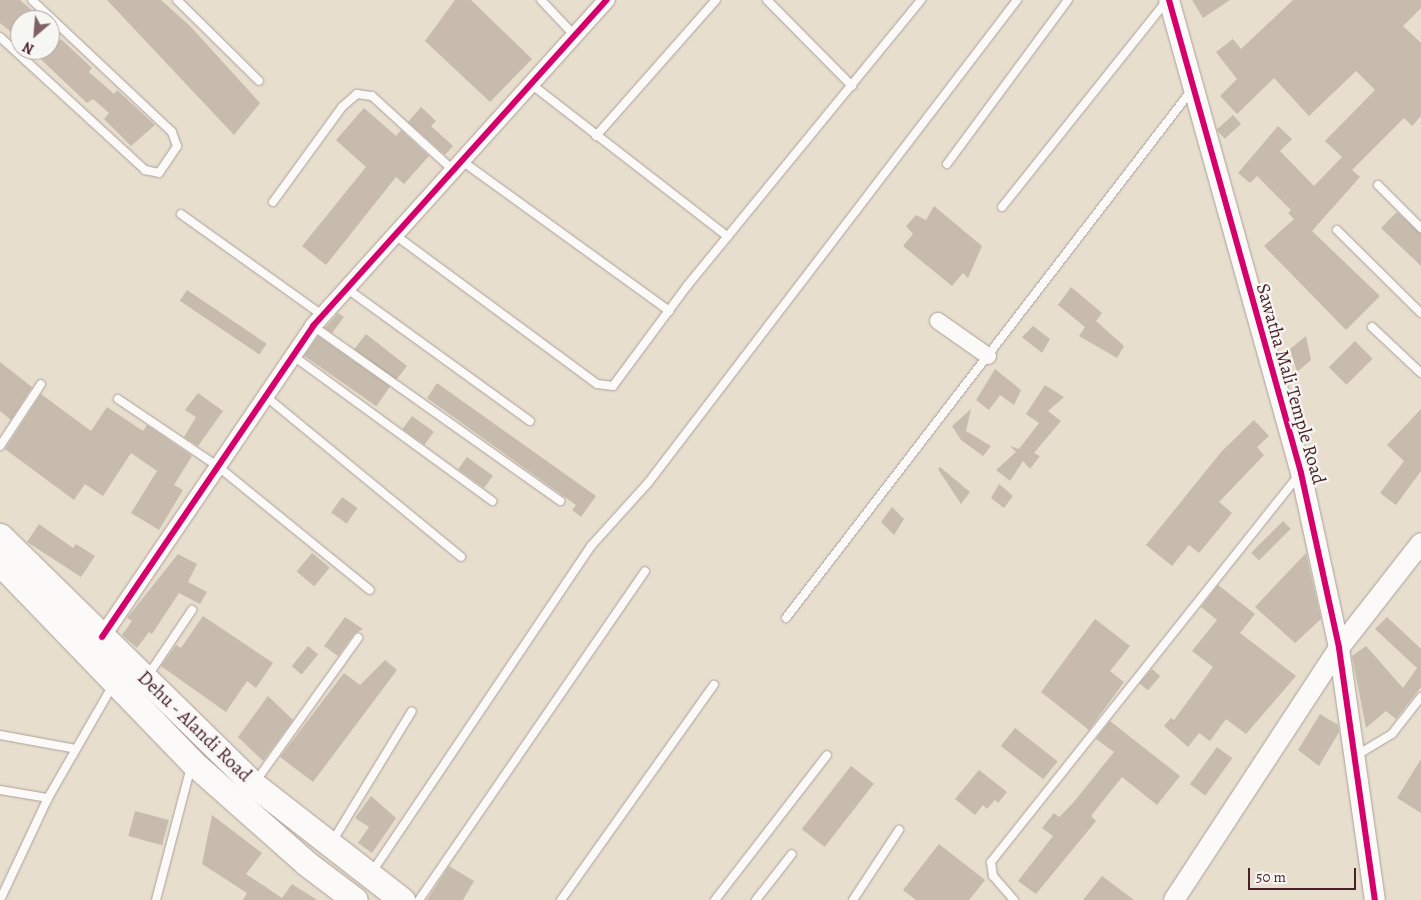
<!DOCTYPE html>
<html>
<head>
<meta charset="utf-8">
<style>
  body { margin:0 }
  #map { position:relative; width:1421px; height:900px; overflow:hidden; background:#e8dece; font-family:Alegreya,serif }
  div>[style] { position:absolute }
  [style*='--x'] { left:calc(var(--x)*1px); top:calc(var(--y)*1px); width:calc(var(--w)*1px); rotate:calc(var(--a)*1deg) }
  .building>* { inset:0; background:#c6bbac; transform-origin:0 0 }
  .roads { filter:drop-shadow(0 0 1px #aba099) drop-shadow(0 0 1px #aba099) }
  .service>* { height:8px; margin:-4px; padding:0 4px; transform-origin:4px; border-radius:4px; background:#fcfaf8 }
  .minor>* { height:16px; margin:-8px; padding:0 8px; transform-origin:8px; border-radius:8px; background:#fcfaf8 }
  .tertiary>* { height:20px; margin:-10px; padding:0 10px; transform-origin:10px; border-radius:10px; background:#fcfaf8 }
  .primary>* { height:25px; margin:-12.5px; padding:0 12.5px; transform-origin:12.5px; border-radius:12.5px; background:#fcfaf8 }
  .cycleway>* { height:6px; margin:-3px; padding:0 3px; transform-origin:3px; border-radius:3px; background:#d6006c }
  span { translate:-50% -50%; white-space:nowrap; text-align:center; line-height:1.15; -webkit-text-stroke:4.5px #f6f6f2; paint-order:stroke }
  .street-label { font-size:19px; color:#4a1f2b }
  .north { position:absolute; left:10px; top:10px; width:50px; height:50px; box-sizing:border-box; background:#f6f6f2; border:1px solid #b1a0a2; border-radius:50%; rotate:207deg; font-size:14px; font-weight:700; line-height:20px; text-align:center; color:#4a1f2b }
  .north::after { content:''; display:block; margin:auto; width:18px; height:22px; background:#816264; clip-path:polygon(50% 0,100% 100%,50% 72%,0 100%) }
  .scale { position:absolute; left:1248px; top:868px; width:108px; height:22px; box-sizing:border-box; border:2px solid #4a1f2b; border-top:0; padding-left:6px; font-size:15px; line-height:18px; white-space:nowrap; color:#4a1f2b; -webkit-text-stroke:4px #f6f6f2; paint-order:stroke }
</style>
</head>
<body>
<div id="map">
  <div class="building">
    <i style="clip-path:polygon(0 0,20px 0,43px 20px,20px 20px,20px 39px,0 23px)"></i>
    <i style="clip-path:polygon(107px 0,161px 0,190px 26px,260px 103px,234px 135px)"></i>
    <i style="clip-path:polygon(455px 0,471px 0,532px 59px,490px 102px,425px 41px)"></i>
    <i style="clip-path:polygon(1192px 0,1230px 0,1203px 18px)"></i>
    <i style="clip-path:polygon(1293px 0,1421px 0,1421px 8px,1403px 26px,1421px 43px,1421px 116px,1412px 126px,1404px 118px,1352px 170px,1360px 177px,1312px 231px,1380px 296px,1346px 330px,1264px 246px,1294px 219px,1288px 213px,1291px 210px,1257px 176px,1250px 183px,1238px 173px,1278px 126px,1292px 139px,1280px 151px,1314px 186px,1342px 157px,1325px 141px,1375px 90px,1356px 71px,1309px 116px,1274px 78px,1237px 114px,1220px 96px,1237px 79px,1216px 52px,1233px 39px,1241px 49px)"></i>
    <i style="clip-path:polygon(50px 38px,56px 44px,61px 39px,92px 68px,89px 72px,114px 94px,117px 90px,155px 125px,131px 146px,104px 119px,109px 113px,93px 99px,87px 103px,31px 50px,50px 50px)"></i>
    <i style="clip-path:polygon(421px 107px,436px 121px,431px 126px,453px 146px,445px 155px,408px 122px)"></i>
    <i style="clip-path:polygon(364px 108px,396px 136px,401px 130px,429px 156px,404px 184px,396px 177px,326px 265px,302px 246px,366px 167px,336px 140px)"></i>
    <i style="left:1233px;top:115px;width:12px;height:22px;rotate:48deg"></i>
    <i style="clip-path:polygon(934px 206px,982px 246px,968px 278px,963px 273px,952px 286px,903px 246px,913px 234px,906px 226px,916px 215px,926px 220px)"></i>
    <i style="clip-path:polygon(1397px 212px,1421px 234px,1421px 266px,1381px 228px)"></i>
    <i style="clip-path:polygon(1071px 287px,1102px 313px,1096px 321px,1124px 346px,1117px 358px,1079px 336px,1085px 327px,1058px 305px)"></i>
    <i style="left:187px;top:290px;width:96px;height:13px;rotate:34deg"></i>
    <i style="clip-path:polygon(338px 313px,344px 317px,332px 333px,325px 328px)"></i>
    <i style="clip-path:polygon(1033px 326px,1050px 339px,1042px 353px,1022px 337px)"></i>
    <i style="left:366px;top:334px;width:52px;height:19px;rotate:38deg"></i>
    <i style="left:318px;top:336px;width:88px;height:24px;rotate:35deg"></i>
    <i style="clip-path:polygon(1306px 336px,1311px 360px,1297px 372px,1290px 349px)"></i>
    <i style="left:1355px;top:341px;width:25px;height:37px;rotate:45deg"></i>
    <i style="clip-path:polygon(0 362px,32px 387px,11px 420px,0 411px)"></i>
    <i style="clip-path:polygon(995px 369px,1021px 390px,1014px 405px,1000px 395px,989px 410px,976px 400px)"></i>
    <i style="clip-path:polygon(437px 383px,596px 496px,581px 517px,572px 510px,576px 505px,427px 398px)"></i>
    <i style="clip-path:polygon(1045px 385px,1064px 397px,1048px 411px,1061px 421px,1034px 453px,1040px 456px,1030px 469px,1023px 461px,1010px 481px,996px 470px,1016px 452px,1010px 446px,1019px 449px,1039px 423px,1026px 414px)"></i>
    <i style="clip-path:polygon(198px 393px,223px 411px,198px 446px,184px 437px,196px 417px,185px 410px)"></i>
    <i style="clip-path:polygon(41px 394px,91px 431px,107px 407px,143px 431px,147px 425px,192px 456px,174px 485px,183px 490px,159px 530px,131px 513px,157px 471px,131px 453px,103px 496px,85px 484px,74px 500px,5px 449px)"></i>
    <i style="clip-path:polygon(971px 409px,966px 431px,991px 446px,983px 456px,961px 440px,952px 426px)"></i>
    <i style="clip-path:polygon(1421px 409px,1421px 471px,1396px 505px,1380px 493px,1404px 461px,1387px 445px)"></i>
    <i style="left:412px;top:416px;width:27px;height:16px;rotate:36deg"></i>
    <i style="clip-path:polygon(1254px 420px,1269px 436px,1257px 447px,1264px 455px,1219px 502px,1232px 513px,1199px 553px,1189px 545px,1172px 566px,1146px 545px,1222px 451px)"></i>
    <i style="left:467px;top:457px;width:32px;height:15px;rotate:36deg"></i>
    <i style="clip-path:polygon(940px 467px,970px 492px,961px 504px,938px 469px)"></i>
    <i style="clip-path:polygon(999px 484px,1013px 496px,1004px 508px,991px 498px)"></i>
    <i style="left:342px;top:497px;width:19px;height:19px;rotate:35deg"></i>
    <i style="clip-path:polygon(892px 507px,904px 519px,894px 535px,881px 522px)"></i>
    <i style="left:1283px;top:521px;width:11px;height:45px;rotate:45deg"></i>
    <i style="clip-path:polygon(39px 524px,73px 548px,76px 544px,95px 556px,81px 577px,27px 542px)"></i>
    <i style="left:312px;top:553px;width:23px;height:24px;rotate:40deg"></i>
    <i style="clip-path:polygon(1306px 553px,1321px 619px,1295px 643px,1255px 607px)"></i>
    <i style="clip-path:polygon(178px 554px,197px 564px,188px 582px,207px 592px,200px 604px,179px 593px,152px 634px,149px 632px,137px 648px,122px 635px,132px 621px,127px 618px)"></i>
    <i style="clip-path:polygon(1218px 585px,1255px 614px,1240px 633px,1296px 676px,1246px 734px,1226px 719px,1210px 741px,1199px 733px,1188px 747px,1164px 726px,1171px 718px,1174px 720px,1213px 667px,1192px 651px,1217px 620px,1201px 607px)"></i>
    <i style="clip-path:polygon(203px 616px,273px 663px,256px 688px,247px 681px,226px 712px,161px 666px,176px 645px,181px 648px)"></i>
    <i style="clip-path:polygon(345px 617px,363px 629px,354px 634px,338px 656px,324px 646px)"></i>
    <i style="clip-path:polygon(1387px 617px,1421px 649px,1421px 687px,1396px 719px,1386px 711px,1366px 728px,1352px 656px,1366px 646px,1403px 688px,1417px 668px,1375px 629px)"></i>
    <i style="clip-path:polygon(1095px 619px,1130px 646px,1110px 671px,1124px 682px,1089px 730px,1041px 692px)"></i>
    <i style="left:308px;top:646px;width:13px;height:26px;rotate:39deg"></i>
    <i style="clip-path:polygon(385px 660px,397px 670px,313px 782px,280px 757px,344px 673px,360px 685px)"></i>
    <i style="left:1152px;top:669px;width:11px;height:19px;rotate:41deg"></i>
    <i style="clip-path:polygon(268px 696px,293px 720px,263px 761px,238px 737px)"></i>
    <i style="clip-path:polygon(1320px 714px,1338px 725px,1339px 732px,1319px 766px,1298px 750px)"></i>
    <i style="clip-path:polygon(1110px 721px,1180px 776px,1157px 805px,1122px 777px,1091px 816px,1096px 821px,1036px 894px,1018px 881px,1053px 836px,1042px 828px,1054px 813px,1059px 817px,1073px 803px,1114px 752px,1096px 739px)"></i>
    <i style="left:1015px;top:728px;width:54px;height:23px;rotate:38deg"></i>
    <i style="left:1217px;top:747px;width:19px;height:46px;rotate:36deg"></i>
    <i style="clip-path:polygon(1421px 759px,1421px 813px,1397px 798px)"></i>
    <i style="left:851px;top:766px;width:29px;height:80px;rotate:38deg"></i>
    <i style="clip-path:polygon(979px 770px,1007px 792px,998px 803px,995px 800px,987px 809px,983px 805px,975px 815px,955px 799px)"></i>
    <i style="clip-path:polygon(371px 796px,396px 818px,372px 853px,358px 843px,369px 827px,355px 818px)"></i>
    <i style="left:135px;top:811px;width:35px;height:26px;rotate:15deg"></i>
    <i style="clip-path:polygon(212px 815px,262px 853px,246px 874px,282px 898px,292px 884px,317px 900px,243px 900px,247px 893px,202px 864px)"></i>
    <i style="clip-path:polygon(939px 844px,985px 880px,969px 900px,916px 900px,903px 890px)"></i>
    <i style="clip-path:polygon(449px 866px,474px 881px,463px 900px,427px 900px)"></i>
    <i style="clip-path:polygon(1102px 876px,1134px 900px,1083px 900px)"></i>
  </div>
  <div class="roads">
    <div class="service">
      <i style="--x:177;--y:0;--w:115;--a:44.6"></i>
      <i style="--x:541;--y:0;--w:50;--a:46.6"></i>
      <i style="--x:767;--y:0;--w:121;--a:45.3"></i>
      <i style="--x:0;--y:37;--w:197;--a:42.5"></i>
      <i style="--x:145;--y:170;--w:14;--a:12"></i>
      <i style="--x:159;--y:173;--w:32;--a:-56"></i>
      <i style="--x:177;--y:146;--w:15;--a:-110"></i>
      <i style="--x:172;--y:132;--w:192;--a:-136.7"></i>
      <i style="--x:531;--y:84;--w:249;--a:37.8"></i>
      <i style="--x:596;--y:136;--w:181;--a:-48.6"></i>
      <i style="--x:462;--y:161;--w:256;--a:35.9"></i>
      <i style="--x:947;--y:164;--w:204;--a:-53.6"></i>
      <i style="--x:1378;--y:185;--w:61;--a:45"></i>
      <i style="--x:273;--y:202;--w:117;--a:-54"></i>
      <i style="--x:342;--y:107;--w:20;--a:-41"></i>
      <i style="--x:357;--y:94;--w:15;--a:8"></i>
      <i style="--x:372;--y:96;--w:110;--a:42.4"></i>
      <i style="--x:1002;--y:207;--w:265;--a:-51.4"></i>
      <i style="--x:181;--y:214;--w:173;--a:35.6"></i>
      <i style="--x:1337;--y:230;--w:118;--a:44.7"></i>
      <i style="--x:395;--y:235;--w:251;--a:36.4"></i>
      <i style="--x:597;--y:384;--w:16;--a:7"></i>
      <i style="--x:613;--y:386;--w:124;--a:-53.5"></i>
      <i style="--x:687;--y:286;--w:370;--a:-50.7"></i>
      <i style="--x:346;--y:288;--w:227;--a:35.9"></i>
      <i style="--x:313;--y:326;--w:303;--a:35.3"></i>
      <i style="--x:1372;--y:327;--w:67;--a:43.2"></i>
      <i style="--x:292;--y:355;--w:248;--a:36.1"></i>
      <i style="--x:264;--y:395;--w:255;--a:39.4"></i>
      <i style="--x:118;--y:399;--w:118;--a:34"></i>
      <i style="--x:216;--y:465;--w:198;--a:39.1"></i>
      <i style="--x:0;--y:446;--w:74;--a:-56.5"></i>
      <i style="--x:786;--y:618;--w:665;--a:-52.46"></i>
      <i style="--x:147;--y:677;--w:81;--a:-56.1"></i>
      <i style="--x:0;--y:735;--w:77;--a:10.4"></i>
      <i style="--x:1357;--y:755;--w:41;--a:-31"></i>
      <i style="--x:1392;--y:734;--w:47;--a:-51.9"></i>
      <i style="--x:256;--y:781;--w:176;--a:-54.5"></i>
      <i style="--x:0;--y:790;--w:49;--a:9.5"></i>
      <i style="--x:332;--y:842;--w:153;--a:-58.6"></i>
      <i style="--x:372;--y:872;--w:393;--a:-56.1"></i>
      <i style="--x:591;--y:546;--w:85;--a:-47.9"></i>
      <i style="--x:648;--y:483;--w:608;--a:-52.62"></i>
      <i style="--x:0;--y:900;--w:113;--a:-64.8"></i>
      <i style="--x:48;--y:798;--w:130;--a:-60.1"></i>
      <i style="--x:156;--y:900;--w:138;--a:-75.3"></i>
      <i style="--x:419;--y:900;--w:399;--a:-55.5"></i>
      <i style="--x:561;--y:900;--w:264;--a:-54.6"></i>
      <i style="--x:715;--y:900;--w:183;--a:-52.3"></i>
      <i style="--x:756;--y:900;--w:58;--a:-52"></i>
      <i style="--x:853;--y:900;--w:84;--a:-56.7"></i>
      <i style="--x:1014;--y:900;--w:32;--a:-131"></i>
      <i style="--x:993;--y:876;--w:14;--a:-98"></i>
      <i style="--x:991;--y:862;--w:495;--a:-51.5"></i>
    </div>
    <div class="minor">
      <i style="--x:938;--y:321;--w:61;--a:35"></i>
      <i style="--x:102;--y:637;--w:376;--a:-55.8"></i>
      <i style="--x:313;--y:326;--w:439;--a:-48"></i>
    </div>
    <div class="tertiary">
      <i style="--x:1169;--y:0;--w:491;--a:74.4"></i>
      <i style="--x:1301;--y:473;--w:179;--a:77.7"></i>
      <i style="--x:1339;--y:648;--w:255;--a:81.9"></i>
      <i style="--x:1174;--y:900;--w:301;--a:-56.8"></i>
      <i style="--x:1339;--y:648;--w:133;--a:-52"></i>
    </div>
    <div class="primary">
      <i style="--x:0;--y:536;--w:354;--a:44.4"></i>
      <i style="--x:253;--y:784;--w:189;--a:37.9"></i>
      <i style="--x:0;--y:563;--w:277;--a:46"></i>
      <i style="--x:192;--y:762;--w:152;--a:41.5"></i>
      <i style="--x:306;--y:863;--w:61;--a:37.1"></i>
    </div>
  </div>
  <div class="cycleway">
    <i style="--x:1169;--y:0;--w:491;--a:74.4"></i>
    <i style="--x:1301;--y:473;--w:179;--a:77.7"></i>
    <i style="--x:1339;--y:648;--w:255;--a:81.9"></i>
    <i style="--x:102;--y:637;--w:376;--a:-55.8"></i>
    <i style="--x:313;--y:326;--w:439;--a:-48"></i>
  </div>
  <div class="street-label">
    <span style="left:1290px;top:384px;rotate:74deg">Sawatha Mali Temple Road</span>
    <span style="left:194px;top:727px;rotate:44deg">Dehu - Alandi Road</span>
  </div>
  <div class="north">N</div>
  <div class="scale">50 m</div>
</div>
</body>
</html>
